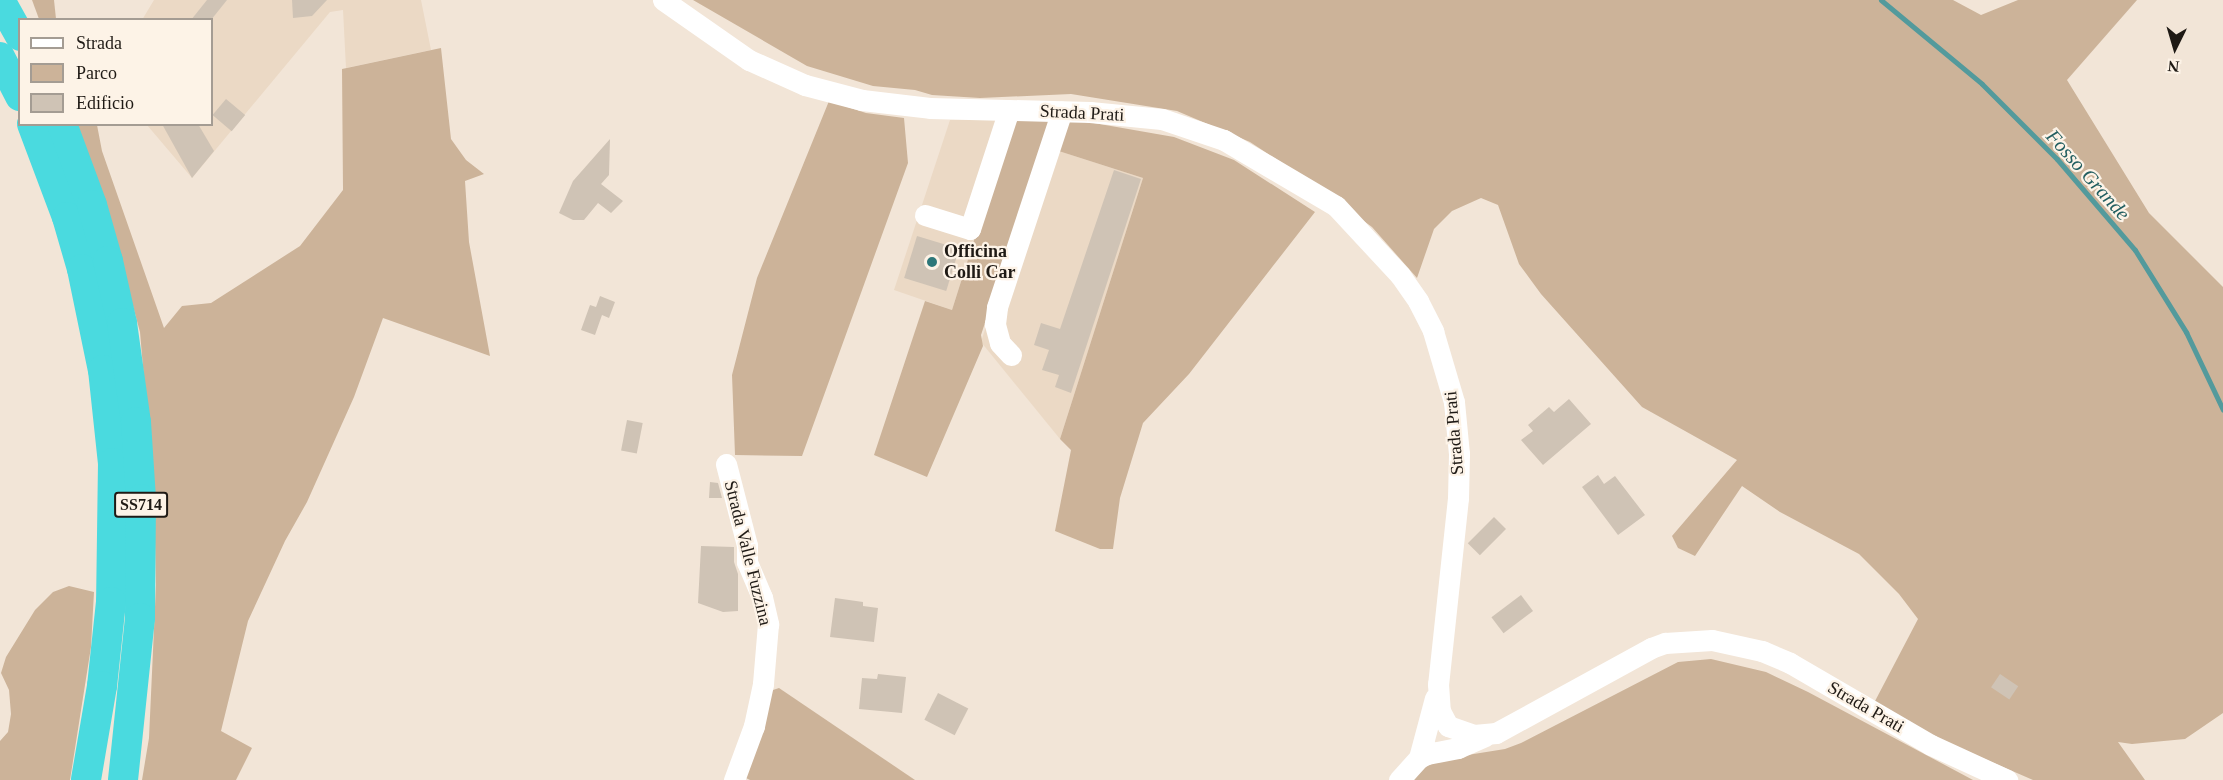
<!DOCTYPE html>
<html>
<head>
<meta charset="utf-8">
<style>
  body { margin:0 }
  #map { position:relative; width:2223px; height:780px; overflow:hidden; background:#f2e5d7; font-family:Georgia,serif }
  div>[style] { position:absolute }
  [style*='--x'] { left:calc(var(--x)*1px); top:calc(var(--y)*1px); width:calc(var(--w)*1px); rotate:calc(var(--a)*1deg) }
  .built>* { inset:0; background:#ebd9c5 }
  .green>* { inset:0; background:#ccb399 }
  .stream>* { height:5px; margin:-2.5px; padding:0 2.5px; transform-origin:2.5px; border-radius:2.5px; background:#539a9c }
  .building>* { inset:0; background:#cfc3b5; transform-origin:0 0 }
  .minor>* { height:21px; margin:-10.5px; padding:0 10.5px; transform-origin:10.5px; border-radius:10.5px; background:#fff }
  .highway>* { height:30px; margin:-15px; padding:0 15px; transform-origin:15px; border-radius:15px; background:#4adadf }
  .dots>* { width:16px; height:16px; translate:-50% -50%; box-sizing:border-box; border:3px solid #fdf3e7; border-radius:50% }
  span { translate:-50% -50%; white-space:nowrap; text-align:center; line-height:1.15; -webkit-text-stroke:4.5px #fdf3e7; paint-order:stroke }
  .shield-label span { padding:2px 4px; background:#fdf3e7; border:2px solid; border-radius:4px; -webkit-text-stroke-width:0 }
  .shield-label { font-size:16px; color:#1f1a15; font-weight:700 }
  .street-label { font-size:18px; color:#1f1a15 }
  .poi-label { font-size:18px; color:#1f1a15; font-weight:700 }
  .left { translate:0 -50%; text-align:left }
  .water-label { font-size:20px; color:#225e60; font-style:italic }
  .legend { position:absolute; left:18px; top:18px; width:195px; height:108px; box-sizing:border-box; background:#fdf3e7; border:2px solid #a49c93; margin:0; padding:8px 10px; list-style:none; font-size:18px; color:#1f1a15 }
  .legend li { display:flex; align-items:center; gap:12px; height:30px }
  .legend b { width:30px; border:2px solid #a49c93 }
  .north { position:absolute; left:2145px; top:18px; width:60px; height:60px; -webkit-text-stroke:4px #fdf3e7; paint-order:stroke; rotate:185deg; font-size:16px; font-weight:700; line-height:24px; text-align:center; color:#1f1a15 }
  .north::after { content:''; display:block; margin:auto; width:21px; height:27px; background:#1f1a15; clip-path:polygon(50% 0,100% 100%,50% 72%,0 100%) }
</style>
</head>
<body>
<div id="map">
  <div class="built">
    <i style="clip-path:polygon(154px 0,421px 0,431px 50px,346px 68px,343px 10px,330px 12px,192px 178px,147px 125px,212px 124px,212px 20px,142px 20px)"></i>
    <i style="clip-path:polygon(1012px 119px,952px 310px,894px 290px,950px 120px)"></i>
    <i style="clip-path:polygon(1043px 146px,1143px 178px,1060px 439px,981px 342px)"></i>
  </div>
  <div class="green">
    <i style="clip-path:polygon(32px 0,54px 0,56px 19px,39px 19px)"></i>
    <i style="clip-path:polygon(693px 0,1953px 0,1981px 15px,2018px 0,2137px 0,2067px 80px,2149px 213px,2223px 287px,2223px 713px,2185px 739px,2132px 744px,2118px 742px,2145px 780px,2033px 780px,1918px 730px,1874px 703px,1918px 619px,1899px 594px,1859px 554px,1780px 512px,1742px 486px,1695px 556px,1678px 548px,1672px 536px,1737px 460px,1642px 407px,1541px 294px,1519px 264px,1498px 205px,1481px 198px,1452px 211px,1434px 229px,1417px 278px,1372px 227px,1302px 176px,1250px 142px,1177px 111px,1071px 94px,980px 98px,932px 95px,915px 90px,873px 86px,807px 66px)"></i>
    <i style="clip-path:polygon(441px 48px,451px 139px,466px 160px,484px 174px,465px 181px,469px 242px,490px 356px,383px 318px,354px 397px,307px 502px,285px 541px,248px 621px,221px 731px,252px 748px,236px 780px,142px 780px,149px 738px,156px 585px,154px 497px,140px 332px,106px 207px,77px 125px,97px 125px,102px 151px,164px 328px,182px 306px,211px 303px,300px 246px,343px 190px,342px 69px)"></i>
    <i style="clip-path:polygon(829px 101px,866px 113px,904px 118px,908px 163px,802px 456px,735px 455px,732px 375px,757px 278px)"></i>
    <i style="clip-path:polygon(1012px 120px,1088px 122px,1174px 137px,1234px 160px,1315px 212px,1189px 374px,1143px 423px,1120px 498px,1113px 549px,1100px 549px,1055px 531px,1071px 450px,1060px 439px,1143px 178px,1043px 146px,981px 335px,983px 346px,927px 477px,874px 455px,925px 301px,952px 310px)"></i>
    <i style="clip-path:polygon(69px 586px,94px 592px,91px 647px,70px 780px,0 780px,0 741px,8px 732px,11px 714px,9px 690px,1px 673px,6px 657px,35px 610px,53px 592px)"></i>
    <i style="clip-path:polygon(1711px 659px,1766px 672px,1808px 692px,1973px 780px,1413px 780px,1430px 761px,1505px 749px,1521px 743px,1678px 662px)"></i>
    <i style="clip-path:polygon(779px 688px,915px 780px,750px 780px,742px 776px,770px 691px)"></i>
  </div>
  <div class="stream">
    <i style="--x:1881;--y:0;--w:131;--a:39.7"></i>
    <i style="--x:1982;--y:84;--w:106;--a:45"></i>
    <i style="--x:2057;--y:159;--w:120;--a:49.4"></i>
    <i style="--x:2135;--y:250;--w:97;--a:58.1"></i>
    <i style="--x:2186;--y:332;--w:86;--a:64.6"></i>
  </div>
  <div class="building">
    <i style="clip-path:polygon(207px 0,227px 0,211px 20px,191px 20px)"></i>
    <i style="clip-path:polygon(292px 0,327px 0,312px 16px,293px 18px)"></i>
    <i style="left:226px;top:99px;width:25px;height:21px;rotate:40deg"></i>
    <i style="clip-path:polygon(162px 124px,198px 124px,214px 151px,192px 178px)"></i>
    <i style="clip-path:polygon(610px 139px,609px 175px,601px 184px,623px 201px,611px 213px,598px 203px,584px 220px,573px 220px,559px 213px,573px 181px)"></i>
    <i style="clip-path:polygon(1114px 170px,1141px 179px,1071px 393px,1055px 387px,1059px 375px,1042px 370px,1049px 350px,1034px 345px,1041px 323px,1060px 329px)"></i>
    <i style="left:917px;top:236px;width:44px;height:44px;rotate:17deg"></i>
    <i style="clip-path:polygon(600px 296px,615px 302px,609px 318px,602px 315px,595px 335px,581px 330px,590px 305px,596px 307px)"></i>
    <i style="clip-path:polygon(1569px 399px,1591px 424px,1543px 465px,1521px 440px,1533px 431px,1528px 425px,1549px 407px,1554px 412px)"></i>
    <i style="left:627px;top:420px;width:16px;height:31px;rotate:11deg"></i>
    <i style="clip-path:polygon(1598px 475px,1604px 484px,1615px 476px,1645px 515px,1618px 535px,1582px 487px)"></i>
    <i style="clip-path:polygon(710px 482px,718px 483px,722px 498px,709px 498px)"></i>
    <i style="left:1494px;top:517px;width:17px;height:37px;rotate:45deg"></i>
    <i style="clip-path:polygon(701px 546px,734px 547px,734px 562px,738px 574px,738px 611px,723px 612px,698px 603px)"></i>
    <i style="left:1521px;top:595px;width:20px;height:37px;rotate:53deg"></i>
    <i style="clip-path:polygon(835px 598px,863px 602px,863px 606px,878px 608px,874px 642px,830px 637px)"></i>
    <i style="clip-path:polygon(878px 674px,906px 677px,902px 713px,859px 709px,862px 678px,877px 679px)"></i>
    <i style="left:2000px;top:674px;width:22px;height:16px;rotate:34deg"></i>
    <i style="left:938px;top:693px;width:34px;height:30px;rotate:27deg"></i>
  </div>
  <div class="minor">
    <i style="--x:663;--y:0;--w:105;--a:34.9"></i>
    <i style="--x:749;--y:60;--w:61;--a:24.1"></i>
    <i style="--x:805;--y:85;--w:59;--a:14.7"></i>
    <i style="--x:862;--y:100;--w:68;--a:6.7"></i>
    <i style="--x:930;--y:108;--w:160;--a:1.4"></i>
    <i style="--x:1090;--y:112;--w:72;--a:5.6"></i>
    <i style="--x:1162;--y:119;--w:65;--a:18.7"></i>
    <i style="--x:1224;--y:140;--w:130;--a:30.5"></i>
    <i style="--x:1336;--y:206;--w:94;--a:47.2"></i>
    <i style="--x:1400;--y:275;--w:32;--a:55"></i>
    <i style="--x:1418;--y:301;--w:34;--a:63"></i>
    <i style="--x:1433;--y:331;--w:74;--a:73.5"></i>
    <i style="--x:1454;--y:402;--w:52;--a:84.5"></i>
    <i style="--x:1459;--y:454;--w:44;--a:91.3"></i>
    <i style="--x:1458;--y:498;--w:187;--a:96.1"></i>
    <i style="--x:1438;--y:684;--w:27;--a:86"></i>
    <i style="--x:1440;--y:711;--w:17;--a:62"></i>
    <i style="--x:1448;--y:726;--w:28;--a:19"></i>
    <i style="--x:1474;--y:735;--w:22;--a:-5"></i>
    <i style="--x:1496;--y:733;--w:177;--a:-28.7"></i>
    <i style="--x:1651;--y:648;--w:15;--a:-20"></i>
    <i style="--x:1665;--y:643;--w:47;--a:-3.7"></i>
    <i style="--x:1712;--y:640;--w:51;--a:12.4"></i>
    <i style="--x:1762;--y:651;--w:30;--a:23"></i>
    <i style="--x:1790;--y:663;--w:163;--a:30.2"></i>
    <i style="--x:1931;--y:745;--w:84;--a:24.7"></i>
    <i style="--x:925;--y:215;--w:47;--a:17.3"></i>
    <i style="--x:970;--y:229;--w:125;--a:-71.9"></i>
    <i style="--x:1011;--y:355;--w:16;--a:-133"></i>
    <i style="--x:1000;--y:343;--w:20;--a:-105"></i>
    <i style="--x:995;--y:324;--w:17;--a:-83"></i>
    <i style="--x:997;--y:307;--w:206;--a:-71.7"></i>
    <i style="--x:726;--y:464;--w:84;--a:75.5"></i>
    <i style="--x:747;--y:545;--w:17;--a:90"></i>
    <i style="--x:747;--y:562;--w:38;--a:67"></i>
    <i style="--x:762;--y:597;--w:28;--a:77"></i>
    <i style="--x:768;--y:624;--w:60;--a:94.8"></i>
    <i style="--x:763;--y:684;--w:43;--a:102.1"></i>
    <i style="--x:754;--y:726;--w:58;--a:110.3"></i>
    <i style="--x:1419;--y:758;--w:62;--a:-75.1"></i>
    <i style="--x:1419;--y:758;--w:9;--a:-27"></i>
    <i style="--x:1427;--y:754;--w:32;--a:-11"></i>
    <i style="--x:1458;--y:748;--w:30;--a:-24"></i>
    <i style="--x:1399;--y:780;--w:42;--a:-47.9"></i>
  </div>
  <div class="highway">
    <i style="--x:0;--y:0;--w:41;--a:60.9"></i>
    <i style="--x:0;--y:57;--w:44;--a:62.9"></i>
    <i style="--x:32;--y:124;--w:99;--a:69.4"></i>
    <i style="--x:67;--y:217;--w:54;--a:73.9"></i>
    <i style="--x:82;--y:269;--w:103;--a:78.3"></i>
    <i style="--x:103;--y:370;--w:94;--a:83.9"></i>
    <i style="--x:113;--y:463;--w:139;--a:90.8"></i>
    <i style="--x:111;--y:602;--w:84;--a:96.1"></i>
    <i style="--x:102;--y:686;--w:95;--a:99.7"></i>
    <i style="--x:62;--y:124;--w:86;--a:69.7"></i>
    <i style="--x:92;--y:205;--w:58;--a:74.1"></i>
    <i style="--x:108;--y:261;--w:64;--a:77.3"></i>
    <i style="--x:122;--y:323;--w:100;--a:82"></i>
    <i style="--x:136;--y:422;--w:77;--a:86.3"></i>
    <i style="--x:141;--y:499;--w:119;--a:90.5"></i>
    <i style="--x:140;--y:618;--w:163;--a:96"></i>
  </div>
  <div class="dots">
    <i style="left:932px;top:262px;background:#2d7779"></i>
  </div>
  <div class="shield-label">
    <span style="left:141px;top:505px">SS714</span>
  </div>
  <div class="street-label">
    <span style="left:1082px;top:113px;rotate:3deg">Strada Prati</span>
    <span style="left:1454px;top:433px;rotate:-95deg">Strada Prati</span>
    <span style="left:748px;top:553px;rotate:76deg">Strada Valle Fuzzina</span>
    <span style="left:1866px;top:707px;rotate:30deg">Strada Prati</span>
  </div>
  <div class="poi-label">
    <span class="left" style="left:944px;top:262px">Officina<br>Colli Car</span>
  </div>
  <div class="water-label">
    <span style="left:2088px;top:175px;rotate:48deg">Fosso Grande</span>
  </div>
  <ul class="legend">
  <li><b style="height:8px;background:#fff"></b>Strada</li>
  <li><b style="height:16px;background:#ccb399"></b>Parco</li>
  <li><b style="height:16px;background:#cfc3b5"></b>Edificio</li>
  </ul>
  <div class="north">N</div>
</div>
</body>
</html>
